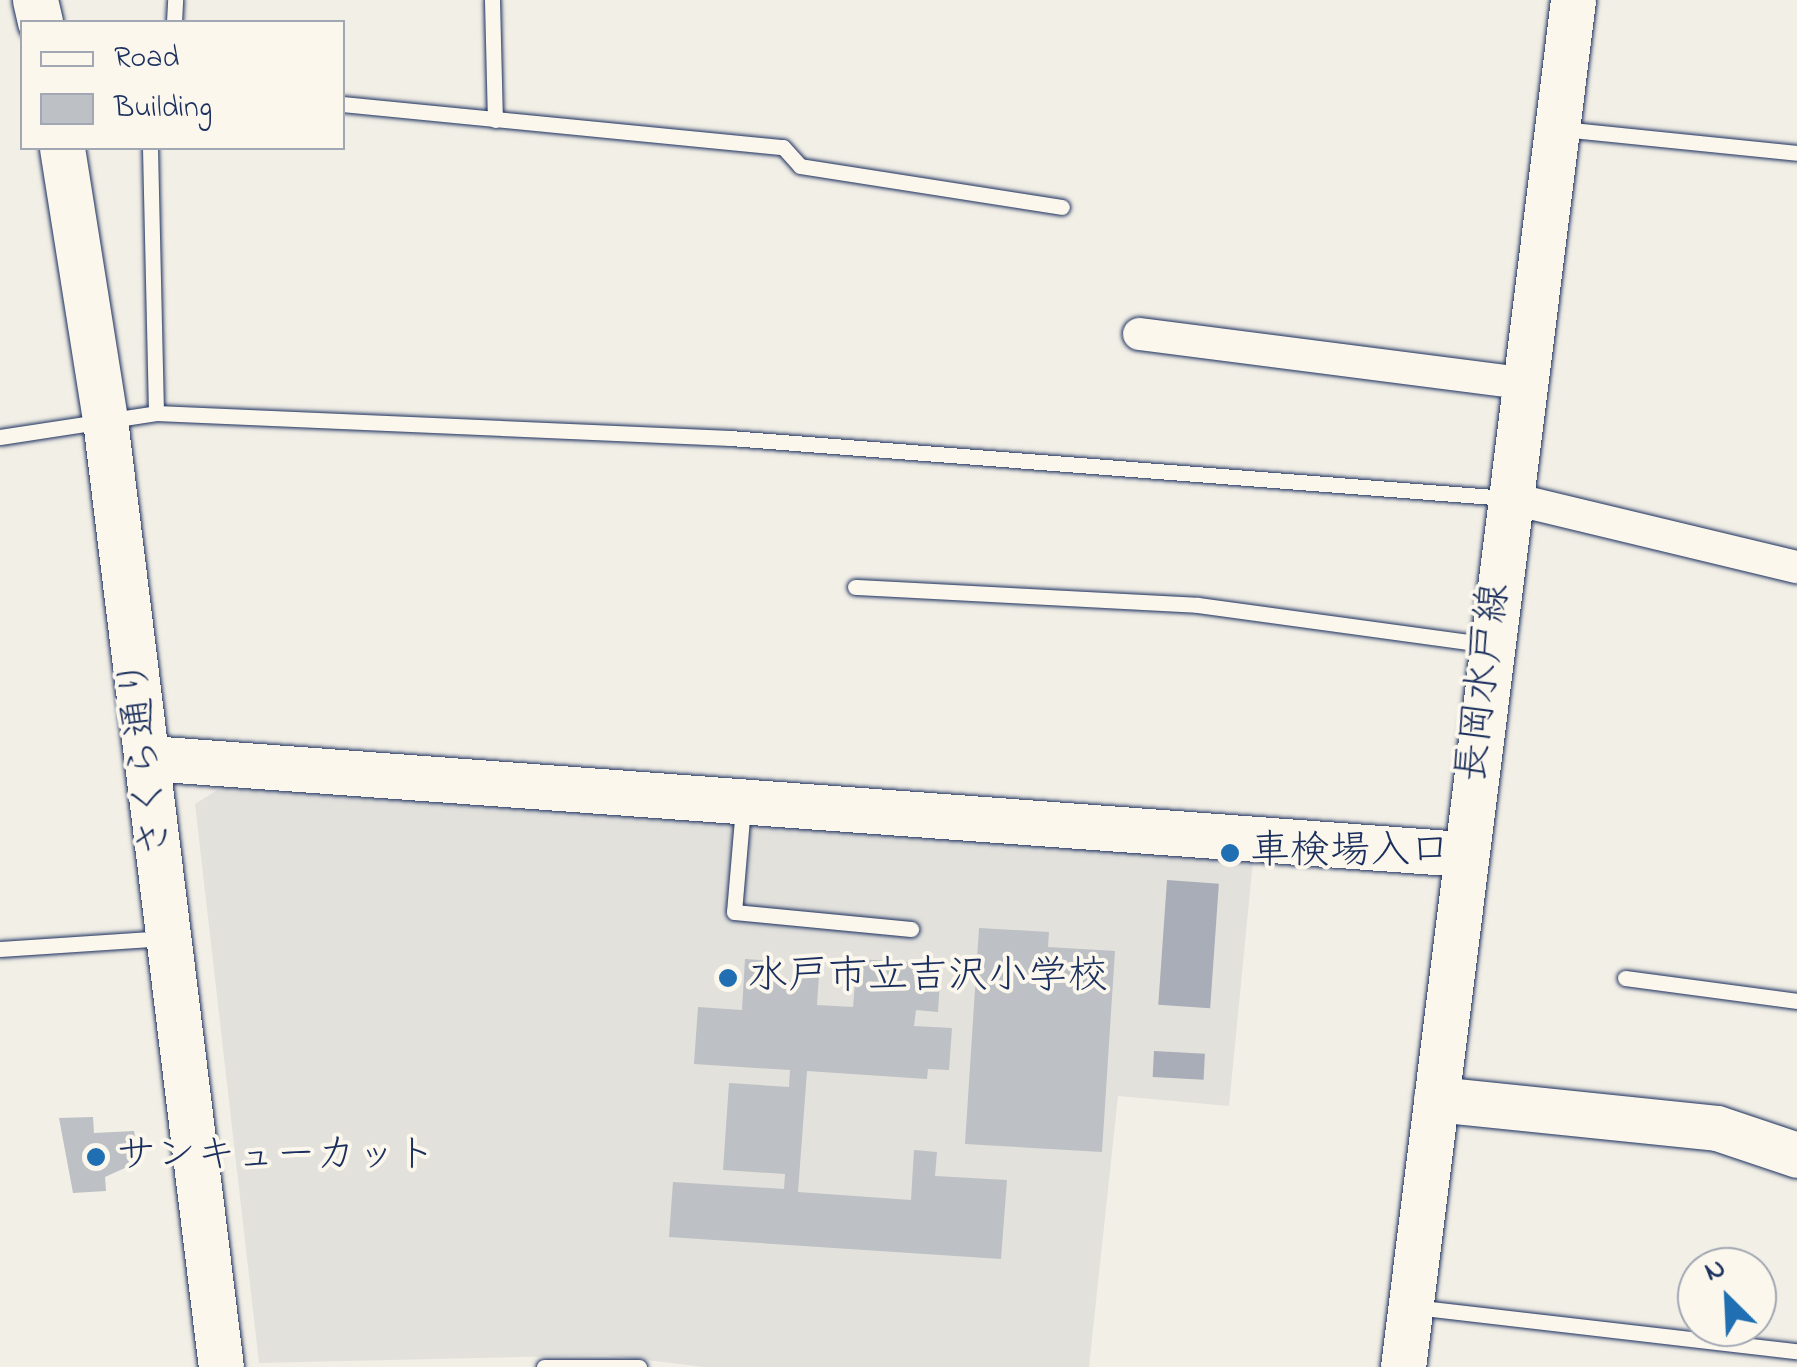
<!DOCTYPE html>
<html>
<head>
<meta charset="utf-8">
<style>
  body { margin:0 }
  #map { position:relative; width:1797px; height:1367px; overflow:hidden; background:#f2efe6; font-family:"Indie Flower","Klee One",sans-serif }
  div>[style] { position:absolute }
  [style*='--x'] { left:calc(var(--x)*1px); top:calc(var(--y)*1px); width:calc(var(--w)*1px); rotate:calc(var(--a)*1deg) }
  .built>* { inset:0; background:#e2e1dc }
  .water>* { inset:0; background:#a9adb7; transform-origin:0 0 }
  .building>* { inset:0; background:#bdc0c4 }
  .roads { filter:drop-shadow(0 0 2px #1b2f5e) drop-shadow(0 0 2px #1b2f5e) }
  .lane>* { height:15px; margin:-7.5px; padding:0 7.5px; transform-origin:7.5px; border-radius:7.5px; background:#fbf7ec }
  .street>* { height:32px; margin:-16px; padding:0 16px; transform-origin:16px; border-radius:16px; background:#fbf7ec }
  .secondary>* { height:45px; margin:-22.5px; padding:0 22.5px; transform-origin:22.5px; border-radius:22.5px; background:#fbf7ec }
  .dots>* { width:28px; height:28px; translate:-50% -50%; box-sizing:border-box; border:5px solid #fbf7ec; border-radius:50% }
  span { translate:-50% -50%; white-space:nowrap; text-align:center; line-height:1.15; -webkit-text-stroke:8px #fbf7ec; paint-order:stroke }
  .street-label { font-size:40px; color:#1b2f5e }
  .poi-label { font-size:40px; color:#1b2f5e }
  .left { translate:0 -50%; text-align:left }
  .legend { position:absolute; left:20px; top:20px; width:325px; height:130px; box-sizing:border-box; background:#fbf7ec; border:2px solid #a1a7b3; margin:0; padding:12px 18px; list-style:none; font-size:30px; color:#1b2f5e }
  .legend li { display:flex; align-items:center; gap:20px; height:50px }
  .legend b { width:50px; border:2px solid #a1a7b3 }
  .north { position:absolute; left:1677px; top:1247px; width:100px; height:100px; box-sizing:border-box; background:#fbf7ec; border:2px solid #a1a7b3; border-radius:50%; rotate:336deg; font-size:28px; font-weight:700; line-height:40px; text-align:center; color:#1b2f5e }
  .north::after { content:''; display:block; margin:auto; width:35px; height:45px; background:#1f6fb2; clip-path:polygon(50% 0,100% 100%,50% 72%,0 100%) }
</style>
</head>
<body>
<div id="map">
  <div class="built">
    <i style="clip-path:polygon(222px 787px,1253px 861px,1229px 1106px,1118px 1096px,1089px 1367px,704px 1367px,605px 1355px,259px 1363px,195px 804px)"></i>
  </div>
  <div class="water">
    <i style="left:1167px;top:880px;width:52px;height:125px;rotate:4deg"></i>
    <i style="left:1154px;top:1051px;width:51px;height:26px;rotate:3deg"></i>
  </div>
  <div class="building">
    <i style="clip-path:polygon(979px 928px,1049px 932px,1048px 947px,1115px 951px,1102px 1152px,965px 1144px)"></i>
    <i style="clip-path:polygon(745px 959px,777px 961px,776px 980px,797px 981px,799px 959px,820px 960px,817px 1005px,853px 1007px,857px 959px,941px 964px,938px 1012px,916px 1010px,914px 1026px,952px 1028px,949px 1070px,928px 1069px,927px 1079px,807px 1071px,798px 1192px,911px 1200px,914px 1150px,937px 1152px,935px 1176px,1007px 1180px,1001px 1259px,669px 1237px,673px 1182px,784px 1189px,785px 1174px,723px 1170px,729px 1083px,789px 1087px,790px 1070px,694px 1064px,698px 1007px,742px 1010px)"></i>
    <i style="clip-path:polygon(93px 1117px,94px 1133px,134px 1131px,136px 1144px,127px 1167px,105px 1177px,106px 1191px,73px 1193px,59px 1118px)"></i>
  </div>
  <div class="roads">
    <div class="lane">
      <i style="--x:492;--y:0;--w:120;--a:88.6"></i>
      <i style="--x:174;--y:22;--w:22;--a:-87"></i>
      <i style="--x:342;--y:104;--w:443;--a:5.6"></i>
      <i style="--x:783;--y:147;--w:25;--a:48"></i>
      <i style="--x:800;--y:166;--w:265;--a:8.9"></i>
      <i style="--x:1562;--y:129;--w:236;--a:5.8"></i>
      <i style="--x:150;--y:148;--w:265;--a:88.7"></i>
      <i style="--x:0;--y:437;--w:158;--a:-8.7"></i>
      <i style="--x:156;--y:413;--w:575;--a:2.49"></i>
      <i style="--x:730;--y:438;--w:778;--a:4.42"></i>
      <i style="--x:855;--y:587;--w:343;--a:3"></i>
      <i style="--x:1198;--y:605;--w:295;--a:7.8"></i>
      <i style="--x:743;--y:807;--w:105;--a:94.9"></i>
      <i style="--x:734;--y:912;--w:178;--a:5.5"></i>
      <i style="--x:0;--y:949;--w:166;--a:-3.8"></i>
      <i style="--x:1625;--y:978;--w:174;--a:7.6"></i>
      <i style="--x:1414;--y:1307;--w:386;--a:6.6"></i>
      <i style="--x:544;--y:1367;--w:95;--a:0"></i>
    </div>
    <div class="street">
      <i style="--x:1139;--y:334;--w:386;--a:7.3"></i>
      <i style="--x:1509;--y:498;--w:296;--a:13.5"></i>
    </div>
    <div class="secondary">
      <i style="--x:35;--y:0;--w:23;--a:77"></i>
      <i style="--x:62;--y:148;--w:275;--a:81"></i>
      <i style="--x:105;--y:420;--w:954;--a:83.02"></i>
      <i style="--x:149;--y:758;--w:1318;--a:4.18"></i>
      <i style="--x:1436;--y:1099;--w:282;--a:5.9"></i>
      <i style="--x:1717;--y:1128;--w:84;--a:18.6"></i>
      <i style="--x:1403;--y:1367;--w:1378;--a:-82.91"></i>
    </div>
  </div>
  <div class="dots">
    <i style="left:1230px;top:853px;background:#1f6fb2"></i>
    <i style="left:728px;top:978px;background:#1f6fb2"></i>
    <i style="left:96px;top:1157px;background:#1f6fb2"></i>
  </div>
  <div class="street-label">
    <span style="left:1485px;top:683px;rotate:-83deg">長岡水戸線</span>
    <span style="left:147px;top:757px;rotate:-97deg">さくら通り</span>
  </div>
  <div class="poi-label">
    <span class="left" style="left:1250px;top:853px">車検場入口</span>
    <span class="left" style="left:748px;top:978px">水戸市立吉沢小学校</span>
    <span class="left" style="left:116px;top:1157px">サンキューカット</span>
  </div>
  <ul class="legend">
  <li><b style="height:12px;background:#fbf7ec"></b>Road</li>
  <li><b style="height:28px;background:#bdc0c4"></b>Building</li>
  </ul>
  <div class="north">N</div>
</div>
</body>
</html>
